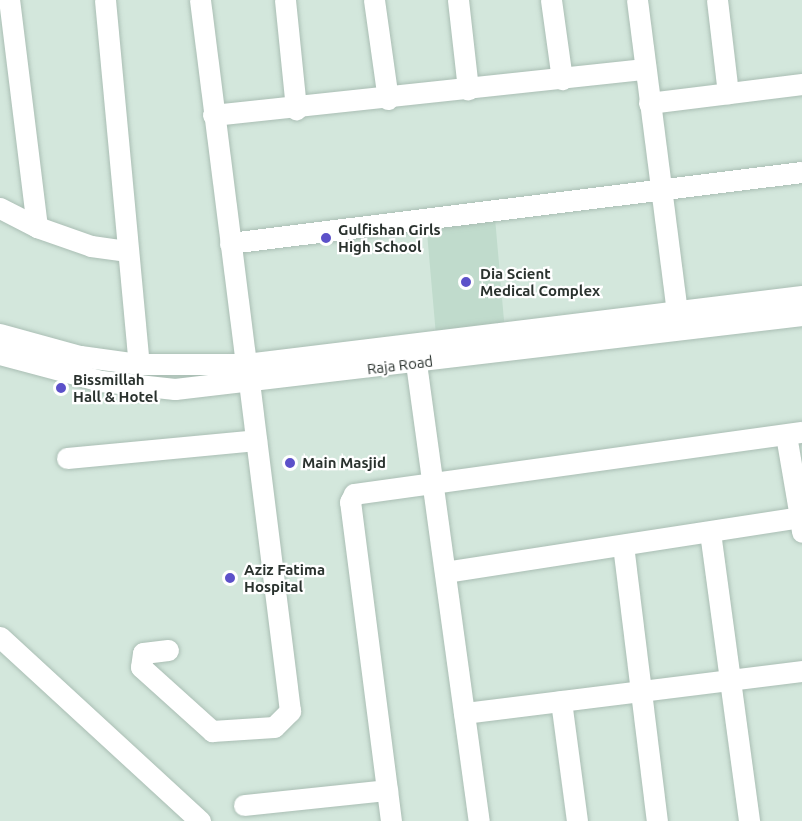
<!DOCTYPE html>
<html>
<head>
<meta charset="utf-8">
<style>
  body { margin:0 }
  #map { position:relative; width:802px; height:821px; overflow:hidden; background:#d3e7dc; font-family:Ubuntu,sans-serif }
  div>[style] { position:absolute }
  [style*='--x'] { left:calc(var(--x)*1px); top:calc(var(--y)*1px); width:calc(var(--w)*1px); rotate:calc(var(--a)*1deg) }
  .built>* { inset:0; background:#c0dbcc; transform-origin:0 0 }
  .roads { filter:drop-shadow(0 0 2px #aabeb4) drop-shadow(0 0 2px #aabeb4) }
  .minor>* { height:21px; margin:-10.5px; padding:0 10.5px; transform-origin:10.5px; border-radius:10.5px; background:#fff }
  .dots>* { width:16px; height:16px; translate:-50% -50%; box-sizing:border-box; border:3px solid #fff; border-radius:50% }
  span { translate:-50% -50%; white-space:nowrap; text-align:center; line-height:1.15; -webkit-text-stroke:4.5px #fff; paint-order:stroke }
  .poi-label { font-size:15px; color:#2a322e; font-weight:700 }
  .left { translate:0 -50%; text-align:left }
  .street-label { font-size:15px; color:#2a322e }
</style>
</head>
<body>
<div id="map">
  <div class="built">
    <i style="left:495px;top:218px;width:116px;height:69px;rotate:85deg"></i>
  </div>
  <div class="roads">
    <div class="minor">
      <i style="--x:105;--y:0;--w:366;--a:84.7"></i>
      <i style="--x:200;--y:0;--w:367;--a:82.8"></i>
      <i style="--x:285;--y:0;--w:110;--a:84.2"></i>
      <i style="--x:374;--y:0;--w:100;--a:82"></i>
      <i style="--x:458;--y:0;--w:90;--a:83.6"></i>
      <i style="--x:551;--y:0;--w:80;--a:82.1"></i>
      <i style="--x:637;--y:0;--w:316;--a:82.7"></i>
      <i style="--x:717;--y:0;--w:94;--a:83.3"></i>
      <i style="--x:649;--y:103;--w:154;--a:-7.1"></i>
      <i style="--x:213;--y:115;--w:434;--a:-6.1"></i>
      <i style="--x:0;--y:208;--w:42;--a:27.2"></i>
      <i style="--x:37;--y:227;--w:229;--a:-97"></i>
      <i style="--x:37;--y:227;--w:57;--a:19.4"></i>
      <i style="--x:91;--y:246;--w:37;--a:8"></i>
      <i style="--x:230;--y:243;--w:576;--a:-7.08"></i>
      <i style="--x:0;--y:334;--w:83;--a:15.4"></i>
      <i style="--x:80;--y:356;--w:60;--a:7.7"></i>
      <i style="--x:139;--y:364;--w:107;--a:0"></i>
      <i style="--x:246;--y:364;--w:560;--a:-6.97"></i>
      <i style="--x:0;--y:354;--w:105;--a:15"></i>
      <i style="--x:101;--y:381;--w:74;--a:6.2"></i>
      <i style="--x:175;--y:389;--w:631;--a:-6.73"></i>
      <i style="--x:416;--y:363;--w:462;--a:82.2"></i>
      <i style="--x:786;--y:435;--w:83;--a:80.3"></i>
      <i style="--x:67;--y:458;--w:190;--a:-5.4"></i>
      <i style="--x:710;--y:532;--w:292;--a:82.3"></i>
      <i style="--x:623;--y:545;--w:278;--a:83"></i>
      <i style="--x:445;--y:572;--w:359;--a:-8.8"></i>
      <i style="--x:800;--y:517;--w:15;--a:82"></i>
      <i style="--x:0;--y:637;--w:272;--a:42.6"></i>
      <i style="--x:168;--y:650;--w:25;--a:173"></i>
      <i style="--x:143;--y:653;--w:14;--a:98"></i>
      <i style="--x:141;--y:667;--w:96;--a:42"></i>
      <i style="--x:212;--y:731;--w:62;--a:-3.7"></i>
      <i style="--x:274;--y:727;--w:23;--a:-45"></i>
      <i style="--x:290;--y:711;--w:330;--a:-97.1"></i>
      <i style="--x:561;--y:701;--w:121;--a:82.4"></i>
      <i style="--x:464;--y:713;--w:341;--a:-7.1"></i>
      <i style="--x:244;--y:805;--w:144;--a:-6"></i>
      <i style="--x:391;--y:821;--w:322;--a:-97.3"></i>
      <i style="--x:350;--y:502;--w:9;--a:-63"></i>
      <i style="--x:354;--y:494;--w:452;--a:-7.9"></i>
    </div>
  </div>
  <div class="dots">
    <i style="left:326px;top:238px;background:#5c51c9"></i>
    <i style="left:466px;top:282px;background:#5c51c9"></i>
    <i style="left:61px;top:388px;background:#5c51c9"></i>
    <i style="left:290px;top:463px;background:#5c51c9"></i>
    <i style="left:230px;top:578px;background:#5c51c9"></i>
  </div>
  <div class="poi-label">
    <span class="left" style="left:338px;top:238px">Gulfishan Girls<br>High School</span>
    <span class="left" style="left:480px;top:282px">Dia Scient<br>Medical Complex</span>
    <span class="left" style="left:73px;top:388px">Bissmillah<br>Hall &amp; Hotel</span>
    <span class="left" style="left:302px;top:463px">Main Masjid</span>
    <span class="left" style="left:244px;top:578px">Aziz Fatima<br>Hospital</span>
  </div>
  <div class="street-label">
    <span style="left:400px;top:365px;rotate:-7deg">Raja Road</span>
  </div>
</div>
</body>
</html>
